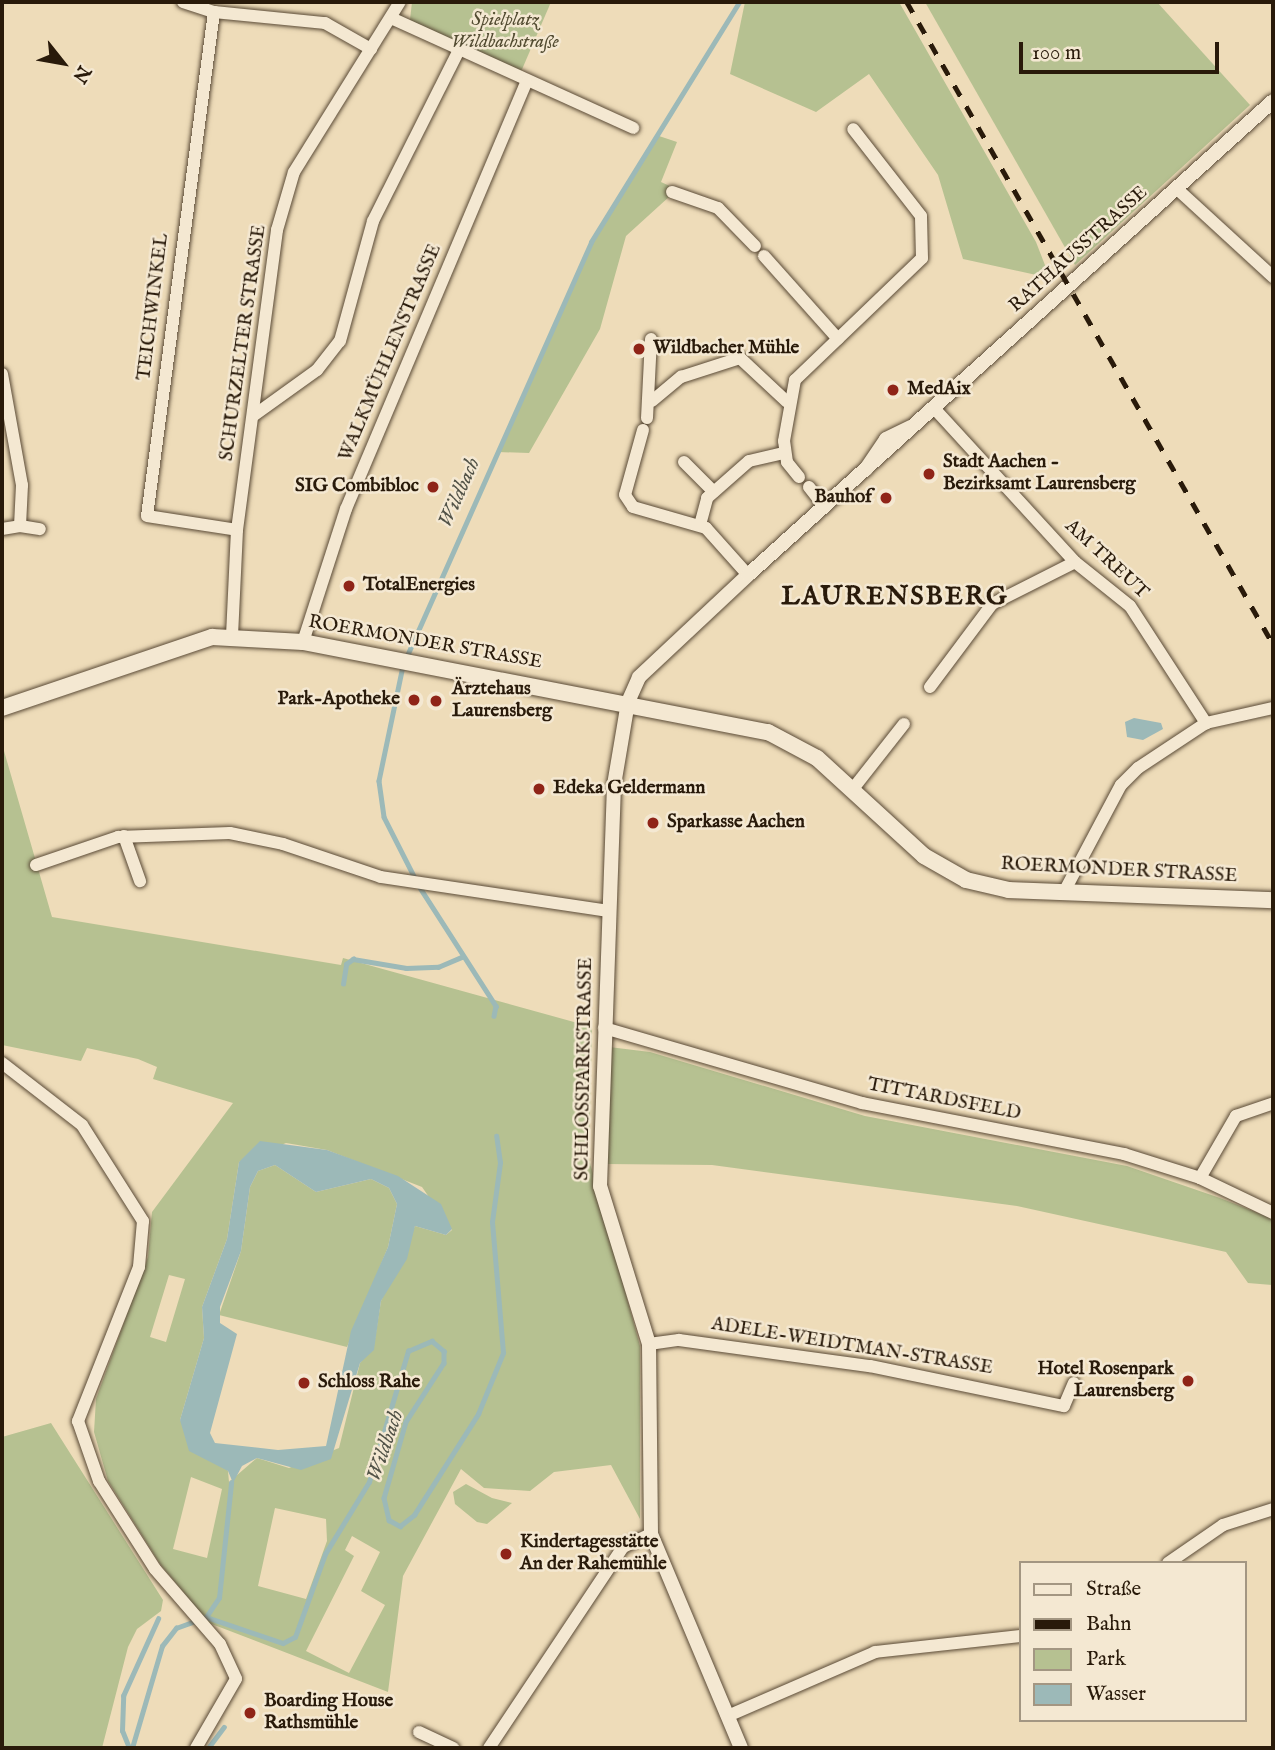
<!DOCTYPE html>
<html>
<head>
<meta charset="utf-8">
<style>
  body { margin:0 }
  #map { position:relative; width:1275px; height:1750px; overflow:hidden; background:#eedcb9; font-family:"IM FELL English",serif }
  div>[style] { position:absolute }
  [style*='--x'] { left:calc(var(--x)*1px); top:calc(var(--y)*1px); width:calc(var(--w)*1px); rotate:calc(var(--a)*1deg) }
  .green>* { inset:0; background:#b6c191 }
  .water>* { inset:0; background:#9cb9b8 }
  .stream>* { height:4.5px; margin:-2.25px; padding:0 2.25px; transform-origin:2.25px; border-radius:2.25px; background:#9cb9b8 }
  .roads { filter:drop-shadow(0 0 2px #5a4a36) drop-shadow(0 0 2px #5a4a36) }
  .minor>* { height:12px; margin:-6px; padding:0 6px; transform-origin:6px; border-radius:6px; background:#f4e8d2 }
  .tertiary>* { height:14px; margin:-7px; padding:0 7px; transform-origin:7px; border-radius:7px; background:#f4e8d2 }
  .secondary>* { height:16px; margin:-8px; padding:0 8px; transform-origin:8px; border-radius:8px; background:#f4e8d2 }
  .rail>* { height:4.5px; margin-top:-2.25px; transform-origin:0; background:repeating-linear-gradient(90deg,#291a0a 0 12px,transparent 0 24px) }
  .dots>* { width:19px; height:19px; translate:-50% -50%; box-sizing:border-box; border:4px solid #f4e8d2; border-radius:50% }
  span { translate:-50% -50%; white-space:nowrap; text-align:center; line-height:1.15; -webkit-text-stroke:5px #f4e8d2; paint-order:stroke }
  .park-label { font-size:19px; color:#534c32; font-style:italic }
  .street-label { font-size:19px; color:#291a0a }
  .poi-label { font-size:19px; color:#291a0a; font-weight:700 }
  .left { translate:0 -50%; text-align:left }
  .right { translate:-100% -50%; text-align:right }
  .water-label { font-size:21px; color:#515247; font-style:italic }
  .district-label { font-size:26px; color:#291a0a; font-weight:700; letter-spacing:2px }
  .frame { position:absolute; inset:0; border:4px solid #291a0a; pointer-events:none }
  .legend { position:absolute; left:1019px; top:1561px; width:228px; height:161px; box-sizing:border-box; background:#f4e8d2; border:2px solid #a39682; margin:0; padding:9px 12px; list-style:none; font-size:21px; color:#291a0a }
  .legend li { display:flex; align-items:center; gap:14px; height:35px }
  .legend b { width:35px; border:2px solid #a39682 }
  .north { position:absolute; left:28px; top:28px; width:70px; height:70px; -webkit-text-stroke:5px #f4e8d2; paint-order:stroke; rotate:121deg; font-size:19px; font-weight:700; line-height:28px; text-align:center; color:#291a0a }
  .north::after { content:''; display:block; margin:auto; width:24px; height:32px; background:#291a0a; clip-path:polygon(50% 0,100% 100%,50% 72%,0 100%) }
  .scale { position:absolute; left:1019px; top:42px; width:200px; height:32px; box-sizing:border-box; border:4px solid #291a0a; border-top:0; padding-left:9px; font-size:21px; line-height:24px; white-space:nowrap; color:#291a0a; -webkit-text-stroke:5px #f4e8d2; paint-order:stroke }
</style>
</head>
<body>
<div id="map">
  <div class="green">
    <i style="clip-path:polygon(412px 2px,551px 2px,520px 74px,410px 20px)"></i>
    <i style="clip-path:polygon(745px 2px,899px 2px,1036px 242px,1050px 278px,963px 259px,938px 175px,869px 74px,816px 112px,730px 74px)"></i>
    <i style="clip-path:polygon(925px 2px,1157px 2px,1250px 105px,1075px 265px)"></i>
    <i style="clip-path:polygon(656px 135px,677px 142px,661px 182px,674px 188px,670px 196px,626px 236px,600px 329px,529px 453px,498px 452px,593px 242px)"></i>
    <i style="clip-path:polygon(evenodd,2px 744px,52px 917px,341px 965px,343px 958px,592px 1027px,589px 1159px,640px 1346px,640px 1519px,611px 1465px,554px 1472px,530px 1491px,484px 1488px,461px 1469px,403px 1576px,388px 1692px,209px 1623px,160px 1564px,108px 1481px,94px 1432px,96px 1399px,148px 1257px,152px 1212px,233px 1103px,153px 1079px,157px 1067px,138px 1059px,87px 1048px,81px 1061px,2px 1045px,2px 744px,286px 1143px,327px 1150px,422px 1187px,452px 1230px,446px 1235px,415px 1226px,381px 1301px,374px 1345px,360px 1363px,339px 1448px,289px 1468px,257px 1458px,229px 1482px,228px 1471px,180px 1420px,204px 1338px,202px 1307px,227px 1239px,239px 1162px,286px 1143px,2px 744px,169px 1275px,185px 1279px,166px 1342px,150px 1337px,169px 1275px,2px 744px,191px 1477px,222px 1489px,207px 1558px,173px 1549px,191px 1477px,2px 744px,275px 1508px,326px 1519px,327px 1541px,306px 1599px,258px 1586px,275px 1508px,2px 744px,352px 1536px,380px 1552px,361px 1591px,385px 1605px,349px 1673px,306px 1651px,354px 1556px,345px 1550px,352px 1536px)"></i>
    <i style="clip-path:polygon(609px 1047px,650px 1052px,865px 1116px,1127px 1166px,1220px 1198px,1273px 1219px,1273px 1285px,1248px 1283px,1226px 1252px,1017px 1206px,712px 1165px,605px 1164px)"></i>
    <i style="clip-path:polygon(275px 1165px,316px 1192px,371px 1179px,389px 1188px,397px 1204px,388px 1247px,347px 1347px,219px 1315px,241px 1251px,250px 1187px,258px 1171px)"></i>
    <i style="clip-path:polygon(51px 1423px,163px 1600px,161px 1611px,137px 1629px,128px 1647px,102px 1748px,2px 1748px,2px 1437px)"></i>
    <i style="clip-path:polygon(466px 1484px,492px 1498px,512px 1503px,487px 1524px,477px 1522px,455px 1504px,453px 1492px)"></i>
  </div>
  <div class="water">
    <i style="clip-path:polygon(1134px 718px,1161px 723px,1163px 729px,1143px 740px,1127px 737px,1125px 722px)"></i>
    <i style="clip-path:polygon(evenodd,260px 1141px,327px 1150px,398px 1176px,441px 1204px,452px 1229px,446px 1235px,415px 1226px,407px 1259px,381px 1301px,374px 1350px,360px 1363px,331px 1459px,301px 1470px,257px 1458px,242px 1466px,233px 1483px,228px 1471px,189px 1451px,180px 1420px,204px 1338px,202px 1307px,227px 1239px,239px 1162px,260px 1141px,275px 1165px,316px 1192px,371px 1179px,389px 1188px,397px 1204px,388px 1247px,351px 1331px,326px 1446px,278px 1450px,215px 1443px,210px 1433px,237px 1334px,220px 1323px,220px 1307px,241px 1251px,250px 1187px,258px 1171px,275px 1165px)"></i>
  </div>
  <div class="stream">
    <i style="--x:406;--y:658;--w:455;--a:-66"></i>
    <i style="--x:591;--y:242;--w:282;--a:-58.3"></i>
    <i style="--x:403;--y:666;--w:117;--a:101.8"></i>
    <i style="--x:379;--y:781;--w:36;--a:82"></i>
    <i style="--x:384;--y:817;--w:68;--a:63.1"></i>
    <i style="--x:419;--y:886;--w:143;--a:57.3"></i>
    <i style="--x:496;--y:1006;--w:10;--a:101"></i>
    <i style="--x:343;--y:984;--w:20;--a:-81"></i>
    <i style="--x:346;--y:964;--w:9;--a:-36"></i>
    <i style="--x:353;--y:959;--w:54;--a:9.6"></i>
    <i style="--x:406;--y:968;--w:32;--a:-2"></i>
    <i style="--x:438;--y:967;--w:26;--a:-23"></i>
    <i style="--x:206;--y:1617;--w:23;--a:-56"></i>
    <i style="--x:219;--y:1598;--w:116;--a:-84"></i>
    <i style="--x:129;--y:1748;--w:18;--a:-112"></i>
    <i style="--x:122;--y:1731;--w:35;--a:-88"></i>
    <i style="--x:123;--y:1696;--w:85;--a:-65.6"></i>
    <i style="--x:132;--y:1748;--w:106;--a:-73.6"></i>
    <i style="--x:162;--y:1646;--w:23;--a:-52"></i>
    <i style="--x:176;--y:1628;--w:32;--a:-20"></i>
    <i style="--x:206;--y:1617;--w:81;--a:18.7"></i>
    <i style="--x:283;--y:1643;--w:13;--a:-27"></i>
    <i style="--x:295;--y:1637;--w:88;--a:-70.1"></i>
    <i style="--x:325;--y:1554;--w:84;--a:-58.6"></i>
    <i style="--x:369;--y:1482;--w:137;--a:-73.4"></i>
    <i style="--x:408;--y:1351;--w:26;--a:-23"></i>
    <i style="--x:432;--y:1341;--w:16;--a:40"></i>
    <i style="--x:444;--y:1351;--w:12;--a:90"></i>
    <i style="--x:444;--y:1363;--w:70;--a:122.8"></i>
    <i style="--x:406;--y:1422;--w:79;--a:106.1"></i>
    <i style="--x:384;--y:1498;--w:23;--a:77"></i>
    <i style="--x:389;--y:1520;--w:13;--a:29"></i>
    <i style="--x:400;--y:1526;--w:18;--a:-38"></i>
    <i style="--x:414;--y:1515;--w:120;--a:-57.6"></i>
    <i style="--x:478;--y:1414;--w:66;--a:-67.7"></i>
    <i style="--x:503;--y:1353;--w:131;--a:-94.8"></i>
    <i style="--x:492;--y:1222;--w:60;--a:-82.3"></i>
    <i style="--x:500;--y:1163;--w:27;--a:-98"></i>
    <i style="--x:208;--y:1748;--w:26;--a:-53"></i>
  </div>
  <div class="roads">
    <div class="minor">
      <i style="--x:183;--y:2;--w:33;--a:18"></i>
      <i style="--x:214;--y:12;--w:112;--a:5.7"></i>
      <i style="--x:325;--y:23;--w:53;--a:29.5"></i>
      <i style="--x:214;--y:12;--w:508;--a:97.57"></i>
      <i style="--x:147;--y:516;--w:91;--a:8.8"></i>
      <i style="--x:391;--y:18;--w:266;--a:24.4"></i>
      <i style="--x:1176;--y:188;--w:132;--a:42.5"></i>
      <i style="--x:672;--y:192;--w:49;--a:19.2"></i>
      <i style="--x:718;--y:208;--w:53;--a:45.8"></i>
      <i style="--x:764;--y:256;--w:111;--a:48.3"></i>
      <i style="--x:2;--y:374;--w:113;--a:79.8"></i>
      <i style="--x:22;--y:485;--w:41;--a:92.8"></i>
      <i style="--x:20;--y:526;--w:20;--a:9"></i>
      <i style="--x:652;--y:401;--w:38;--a:-40"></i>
      <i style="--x:681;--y:377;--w:62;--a:-17.9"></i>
      <i style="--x:740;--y:358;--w:64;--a:43.1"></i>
      <i style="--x:933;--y:407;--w:210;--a:47.5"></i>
      <i style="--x:1075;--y:562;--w:70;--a:38.7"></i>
      <i style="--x:1130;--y:606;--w:140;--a:57"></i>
      <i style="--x:253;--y:416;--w:79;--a:-35.7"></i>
      <i style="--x:317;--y:370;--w:37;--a:-52"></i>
      <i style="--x:340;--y:341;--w:124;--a:-74.6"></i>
      <i style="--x:373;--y:221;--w:189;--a:-63.3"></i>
      <i style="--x:647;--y:418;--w:79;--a:-87.1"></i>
      <i style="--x:643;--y:430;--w:67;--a:105.5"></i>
      <i style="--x:625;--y:495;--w:14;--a:56"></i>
      <i style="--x:633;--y:507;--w:76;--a:16"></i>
      <i style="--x:706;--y:528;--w:63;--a:48.2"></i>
      <i style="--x:684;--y:462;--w:42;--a:45"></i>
      <i style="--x:799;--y:477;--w:19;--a:-129"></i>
      <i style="--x:787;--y:462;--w:21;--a:-98"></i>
      <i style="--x:784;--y:441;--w:62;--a:-79.8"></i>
      <i style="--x:795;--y:380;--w:176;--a:-43.8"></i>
      <i style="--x:922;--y:258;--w:42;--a:-91.4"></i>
      <i style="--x:921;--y:216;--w:110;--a:-128"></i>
      <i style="--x:809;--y:487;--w:24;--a:52"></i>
      <i style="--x:700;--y:525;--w:28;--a:-75"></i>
      <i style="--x:707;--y:498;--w:56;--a:-41.4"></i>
      <i style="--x:749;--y:461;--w:36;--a:-13"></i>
      <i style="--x:2;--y:529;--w:18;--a:-9"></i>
      <i style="--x:232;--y:636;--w:106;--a:-87.3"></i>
      <i style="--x:237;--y:530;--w:303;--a:-82.4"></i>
      <i style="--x:277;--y:230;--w:60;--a:-73.7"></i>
      <i style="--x:294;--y:172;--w:200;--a:-58.1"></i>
      <i style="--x:303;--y:642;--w:140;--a:-72.1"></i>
      <i style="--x:346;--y:509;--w:462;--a:-67.1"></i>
      <i style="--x:930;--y:687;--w:104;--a:-53.2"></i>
      <i style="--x:992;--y:604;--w:93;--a:-26.8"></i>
      <i style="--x:852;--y:790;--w:84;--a:-51.8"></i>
      <i style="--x:124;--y:836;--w:48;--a:70.4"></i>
      <i style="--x:36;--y:865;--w:87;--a:-18.9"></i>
      <i style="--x:118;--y:837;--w:112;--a:-2"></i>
      <i style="--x:230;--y:833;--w:54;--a:11.7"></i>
      <i style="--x:283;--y:844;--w:103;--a:18.6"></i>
      <i style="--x:381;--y:877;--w:231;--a:8.5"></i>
      <i style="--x:1064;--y:892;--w:121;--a:-62"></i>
      <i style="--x:1121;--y:785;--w:24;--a:-45"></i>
      <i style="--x:1138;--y:768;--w:82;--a:-33.5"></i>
      <i style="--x:1206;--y:723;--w:69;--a:-12.6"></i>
      <i style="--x:604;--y:1028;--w:269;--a:16.2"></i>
      <i style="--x:862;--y:1103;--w:267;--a:11"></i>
      <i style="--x:1124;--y:1154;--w:80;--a:17.5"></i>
      <i style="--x:1200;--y:1178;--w:81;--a:25.6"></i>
      <i style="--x:2;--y:1063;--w:101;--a:37.8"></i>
      <i style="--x:82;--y:1125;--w:114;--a:57.6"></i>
      <i style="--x:143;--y:1221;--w:46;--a:95"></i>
      <i style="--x:139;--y:1267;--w:166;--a:111.6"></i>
      <i style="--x:78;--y:1421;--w:64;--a:70.7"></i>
      <i style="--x:99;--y:1481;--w:104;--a:57.5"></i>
      <i style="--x:155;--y:1569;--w:99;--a:49.1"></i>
      <i style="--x:220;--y:1644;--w:38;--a:65"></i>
      <i style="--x:236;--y:1679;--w:80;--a:120.1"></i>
      <i style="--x:1200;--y:1178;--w:72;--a:-59.9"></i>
      <i style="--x:1236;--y:1116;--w:39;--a:-19"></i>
      <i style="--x:649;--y:1344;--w:30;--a:-8"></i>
      <i style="--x:679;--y:1340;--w:193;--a:7.8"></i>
      <i style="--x:870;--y:1366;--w:198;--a:11.7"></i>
      <i style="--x:1064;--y:1406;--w:25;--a:-67"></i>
      <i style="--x:1168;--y:1563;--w:67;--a:-34.6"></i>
      <i style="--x:1223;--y:1525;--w:52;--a:-17.7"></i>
      <i style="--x:732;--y:1714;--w:156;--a:-23.4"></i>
      <i style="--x:875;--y:1652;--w:147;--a:-6.3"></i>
      <i style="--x:419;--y:1732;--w:38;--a:25"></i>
      <i style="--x:489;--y:1748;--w:242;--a:-56.3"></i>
      <i style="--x:623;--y:1547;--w:31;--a:-25"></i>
    </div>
    <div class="tertiary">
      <i style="--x:866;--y:469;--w:36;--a:-56"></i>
      <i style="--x:886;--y:439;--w:28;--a:-26"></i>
      <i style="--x:741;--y:1748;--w:232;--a:-112.8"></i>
      <i style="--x:651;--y:1534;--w:190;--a:-90.6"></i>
      <i style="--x:649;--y:1344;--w:165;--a:-107.2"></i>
      <i style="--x:600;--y:1186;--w:401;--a:-88"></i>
      <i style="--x:614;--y:785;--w:84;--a:-80.4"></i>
      <i style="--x:628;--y:702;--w:27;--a:-66"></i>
      <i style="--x:639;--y:677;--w:149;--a:-43.1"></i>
      <i style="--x:748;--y:575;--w:707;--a:-42.08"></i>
    </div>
    <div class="secondary">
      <i style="--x:2;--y:708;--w:222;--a:-18.7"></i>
      <i style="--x:212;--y:637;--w:91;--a:3.1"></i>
      <i style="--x:303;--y:642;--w:474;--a:11"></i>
      <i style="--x:768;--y:732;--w:55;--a:28"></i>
      <i style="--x:817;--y:758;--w:145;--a:42.5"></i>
      <i style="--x:924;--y:856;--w:48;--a:29.7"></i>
      <i style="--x:966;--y:880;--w:44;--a:13.1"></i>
      <i style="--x:1009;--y:890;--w:264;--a:2.2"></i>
    </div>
  </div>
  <div class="rail">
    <i style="--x:907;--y:2;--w:739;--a:60.31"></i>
  </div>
  <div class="dots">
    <i style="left:639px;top:349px;background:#8f2418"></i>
    <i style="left:893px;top:390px;background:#8f2418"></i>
    <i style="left:929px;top:474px;background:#8f2418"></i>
    <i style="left:433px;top:487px;background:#8f2418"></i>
    <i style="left:886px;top:498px;background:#8f2418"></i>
    <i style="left:349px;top:586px;background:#8f2418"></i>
    <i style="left:414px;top:700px;background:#8f2418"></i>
    <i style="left:436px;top:701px;background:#8f2418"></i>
    <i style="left:539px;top:789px;background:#8f2418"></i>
    <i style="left:653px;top:823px;background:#8f2418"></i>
    <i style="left:1188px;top:1381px;background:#8f2418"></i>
    <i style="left:304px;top:1383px;background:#8f2418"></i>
    <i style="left:506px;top:1554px;background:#8f2418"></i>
    <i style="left:250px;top:1713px;background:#8f2418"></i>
  </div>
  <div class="park-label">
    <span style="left:505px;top:32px">Spielplatz<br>Wildbachstraße</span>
  </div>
  <div class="street-label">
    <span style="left:1079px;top:250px;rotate:-42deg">RATHAUSSTRASSE</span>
    <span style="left:154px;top:307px;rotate:-83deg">TEICHWINKEL</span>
    <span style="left:244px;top:343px;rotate:-82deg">SCHURZELTER STRASSE</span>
    <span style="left:391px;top:353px;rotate:-67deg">WALKMÜHLENSTRASSE</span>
    <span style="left:1106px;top:560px;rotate:43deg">AM TREUT</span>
    <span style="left:425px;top:643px;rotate:10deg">ROERMONDER STRASSE</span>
    <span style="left:1119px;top:871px;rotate:3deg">ROERMONDER STRASSE</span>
    <span style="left:585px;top:1069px;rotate:-89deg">SCHLOSSPARKSTRASSE</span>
    <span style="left:944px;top:1100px;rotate:11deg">TITTARDSFELD</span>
    <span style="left:852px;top:1347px;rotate:9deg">ADELE-WEIDTMAN-STRASSE</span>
  </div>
  <div class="poi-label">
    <span class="left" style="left:653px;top:349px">Wildbacher Mühle</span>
    <span class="left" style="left:907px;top:390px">MedAix</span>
    <span class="left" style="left:943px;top:474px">Stadt Aachen -<br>Bezirksamt Laurensberg</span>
    <span class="right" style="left:419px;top:487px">SIG Combibloc</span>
    <span class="right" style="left:872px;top:498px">Bauhof</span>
    <span class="left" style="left:363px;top:586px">TotalEnergies</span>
    <span class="left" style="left:452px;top:701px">Ärztehaus<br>Laurensberg</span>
    <span class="right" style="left:400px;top:700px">Park-Apotheke</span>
    <span class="left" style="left:553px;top:789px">Edeka Geldermann</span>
    <span class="left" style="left:667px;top:823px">Sparkasse Aachen</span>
    <span class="right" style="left:1174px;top:1381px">Hotel Rosenpark<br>Laurensberg</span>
    <span class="left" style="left:318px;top:1383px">Schloss Rahe</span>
    <span class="left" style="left:520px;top:1554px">Kindertagesstätte<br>An der Rahemühle</span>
    <span class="left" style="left:264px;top:1713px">Boarding House<br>Rathsmühle</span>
  </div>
  <div class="water-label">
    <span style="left:460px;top:493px;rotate:-66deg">Wildbach</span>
    <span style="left:386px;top:1446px;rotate:-71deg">Wildbach</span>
  </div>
  <div class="district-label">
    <span style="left:895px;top:597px">LAURENSBERG</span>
  </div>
  <div class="frame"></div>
  <ul class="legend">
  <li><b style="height:9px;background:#f4e8d2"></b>Straße</li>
  <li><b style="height:9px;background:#291a0a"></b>Bahn</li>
  <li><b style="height:19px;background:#b6c191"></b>Park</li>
  <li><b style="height:19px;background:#9cb9b8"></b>Wasser</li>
  </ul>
  <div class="north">N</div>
  <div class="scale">100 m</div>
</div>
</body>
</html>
